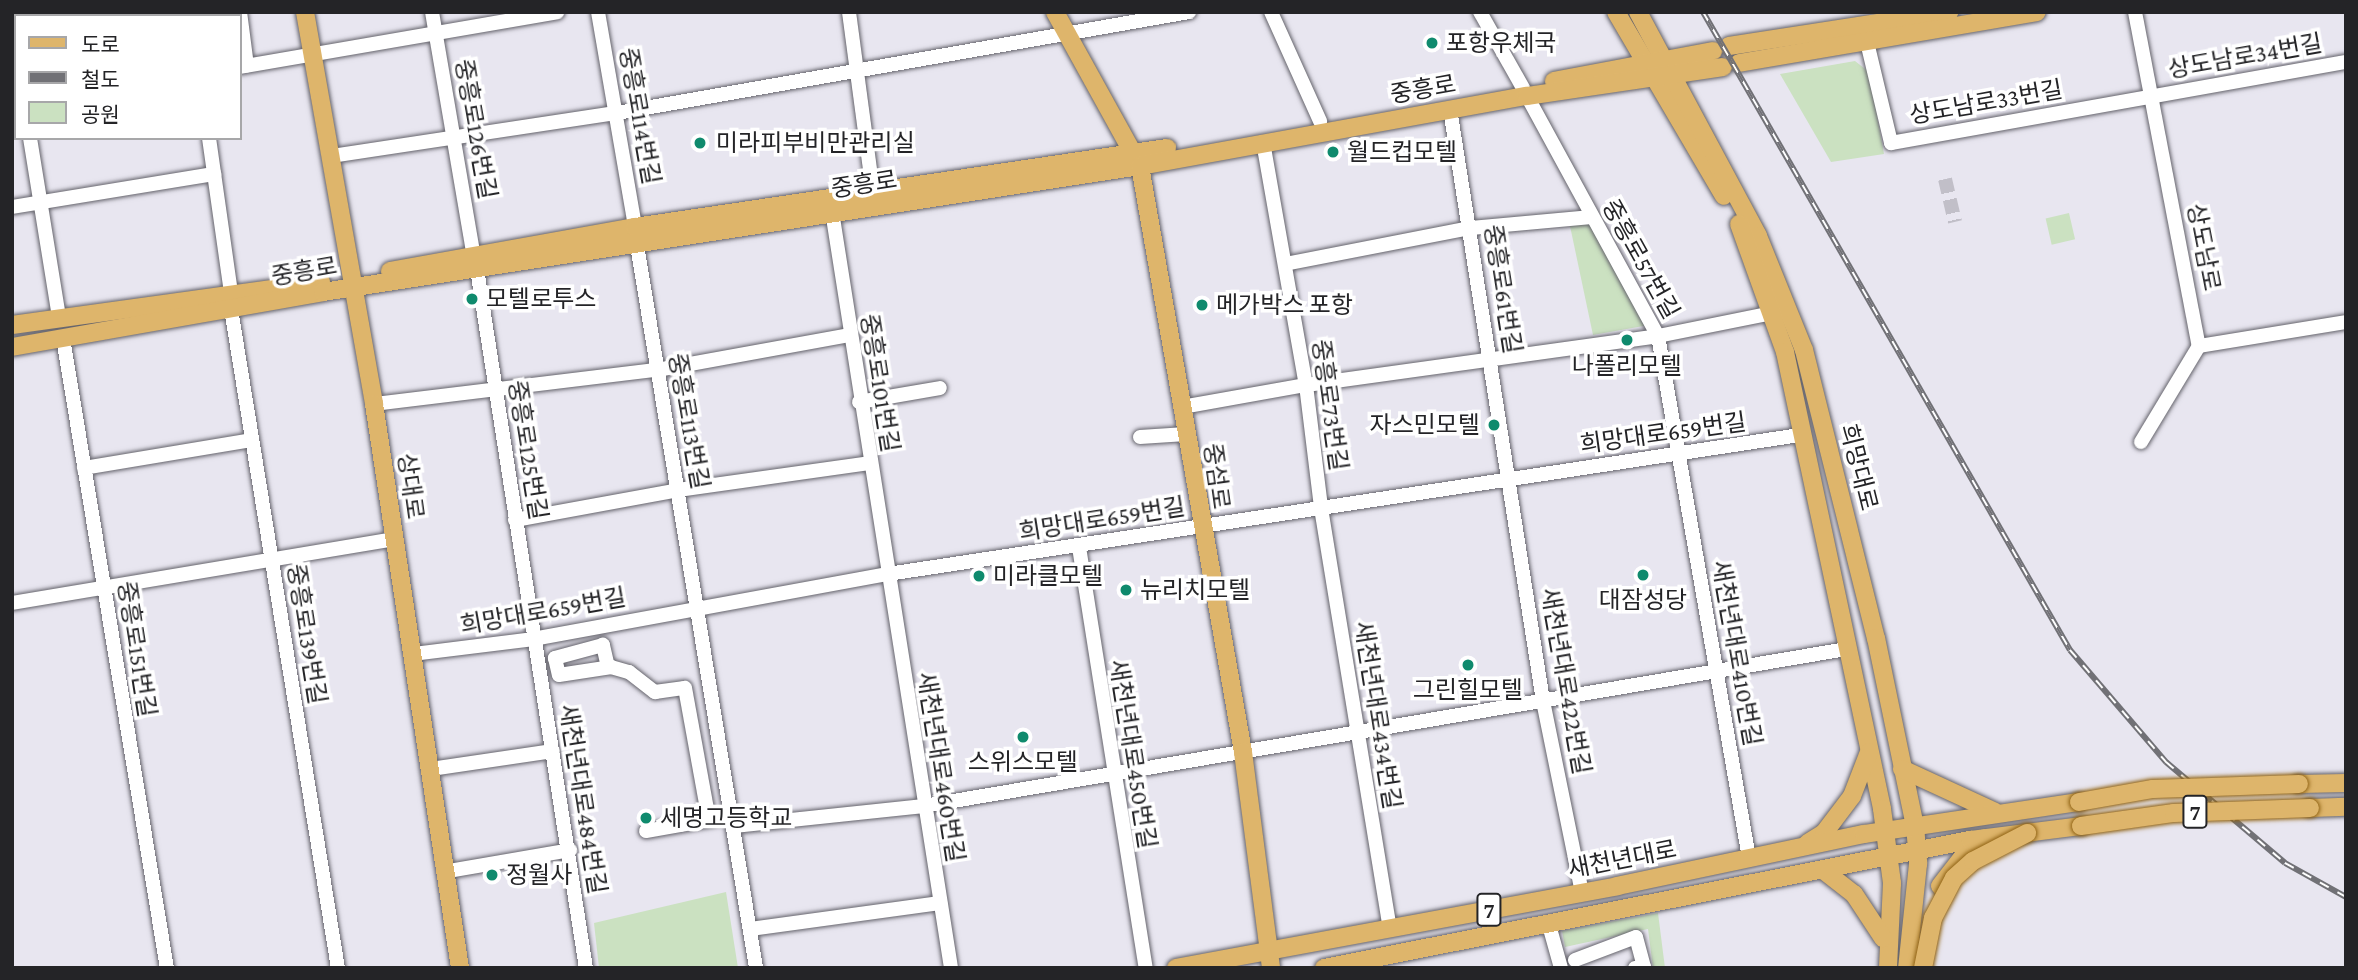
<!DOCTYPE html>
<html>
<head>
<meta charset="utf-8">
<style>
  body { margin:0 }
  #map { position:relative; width:2358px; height:980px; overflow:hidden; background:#e8e6f0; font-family:"Crimson Pro","Noto Sans KR",serif }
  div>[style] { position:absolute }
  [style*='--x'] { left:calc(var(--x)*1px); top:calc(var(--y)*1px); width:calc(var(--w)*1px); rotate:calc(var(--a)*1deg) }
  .green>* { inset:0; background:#cbe1c1; transform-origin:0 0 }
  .minor-tunnel>* { height:14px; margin-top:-7px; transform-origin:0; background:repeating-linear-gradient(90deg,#c1bfc8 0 14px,transparent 0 21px) }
  .roads { filter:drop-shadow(0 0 2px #64636b) drop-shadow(0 0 2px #64636b) }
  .minor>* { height:14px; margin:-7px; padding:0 7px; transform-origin:7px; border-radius:7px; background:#fff }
  .major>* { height:18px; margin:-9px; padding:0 9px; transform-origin:9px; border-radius:9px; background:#deb56b }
  .rail>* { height:6px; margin-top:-3px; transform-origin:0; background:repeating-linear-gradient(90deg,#fff 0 10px,#717176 0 20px); box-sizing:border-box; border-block:2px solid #717176 }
  .bridges { filter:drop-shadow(0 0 2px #8f6213) drop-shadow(0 0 2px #8f6213) }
  .major-bridge>* { height:18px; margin:-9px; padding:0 9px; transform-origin:9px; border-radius:9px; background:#deb56b }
  .dots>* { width:19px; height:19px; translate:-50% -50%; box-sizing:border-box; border:4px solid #fff; border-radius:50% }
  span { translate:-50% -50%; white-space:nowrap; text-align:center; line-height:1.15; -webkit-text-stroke:7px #fff; paint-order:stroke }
  .shield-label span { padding:2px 5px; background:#fff; border:2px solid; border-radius:5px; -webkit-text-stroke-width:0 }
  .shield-label { font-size:23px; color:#242427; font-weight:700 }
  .poi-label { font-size:24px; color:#242427 }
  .left { translate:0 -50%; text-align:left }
  .right { translate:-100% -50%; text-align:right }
  .street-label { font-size:24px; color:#242427 }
  .frame { position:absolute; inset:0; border:14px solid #242427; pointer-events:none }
  .legend { position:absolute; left:14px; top:14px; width:228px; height:126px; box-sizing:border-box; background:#fff; border:2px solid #a7a7a9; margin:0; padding:9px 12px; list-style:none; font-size:21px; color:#242427 }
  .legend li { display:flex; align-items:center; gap:14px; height:35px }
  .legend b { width:35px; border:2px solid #a7a7a9 }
</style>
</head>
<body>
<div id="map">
  <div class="green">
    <i style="clip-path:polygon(1855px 61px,1869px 72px,1884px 154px,1831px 162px,1780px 74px)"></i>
    <i style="left:2069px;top:213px;width:27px;height:24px;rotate:77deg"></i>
    <i style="clip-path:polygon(1588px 222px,1649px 325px,1593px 335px,1570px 226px)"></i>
    <i style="clip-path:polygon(726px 892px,738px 968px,599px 968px,594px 923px)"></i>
    <i style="clip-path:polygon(1658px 913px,1665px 968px,1653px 968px,1648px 929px,1565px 947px,1562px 931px)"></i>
  </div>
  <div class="minor-tunnel">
    <i style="--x:1945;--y:179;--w:44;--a:76.9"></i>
  </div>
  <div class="roads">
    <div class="minor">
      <i style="--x:190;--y:12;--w:4;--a:90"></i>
      <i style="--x:240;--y:12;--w:54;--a:82.6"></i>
      <i style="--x:432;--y:12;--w:244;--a:80.3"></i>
      <i style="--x:598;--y:12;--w:218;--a:80.2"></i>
      <i style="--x:849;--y:12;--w:182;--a:82.4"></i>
      <i style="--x:1271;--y:12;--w:120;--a:65.8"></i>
      <i style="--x:1480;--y:12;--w:87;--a:60.5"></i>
      <i style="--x:2135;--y:12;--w:340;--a:79.2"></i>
      <i style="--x:12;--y:30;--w:20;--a:79"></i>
      <i style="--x:1867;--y:42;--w:104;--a:76.6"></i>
      <i style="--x:1891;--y:143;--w:462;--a:-10.1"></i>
      <i style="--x:240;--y:67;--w:322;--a:-9.8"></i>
      <i style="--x:1527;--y:96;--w:273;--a:61.4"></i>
      <i style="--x:1658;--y:336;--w:530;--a:80.11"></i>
      <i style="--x:12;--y:102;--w:4;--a:0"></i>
      <i style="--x:1450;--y:109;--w:599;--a:81.07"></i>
      <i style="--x:1543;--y:701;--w:195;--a:78.5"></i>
      <i style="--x:30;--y:138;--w:182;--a:80.8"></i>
      <i style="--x:209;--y:138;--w:156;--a:81.9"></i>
      <i style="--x:1263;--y:142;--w:247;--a:80"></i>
      <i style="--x:1306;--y:385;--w:124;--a:83"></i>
      <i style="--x:1321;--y:508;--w:427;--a:80.7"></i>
      <i style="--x:331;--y:156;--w:289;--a:-8.6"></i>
      <i style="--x:617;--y:113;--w:581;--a:-10.01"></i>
      <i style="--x:831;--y:205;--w:772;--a:81.06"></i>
      <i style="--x:12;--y:207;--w:205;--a:-9.3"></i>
      <i style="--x:637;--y:245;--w:733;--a:80.65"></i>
      <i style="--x:1285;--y:264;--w:189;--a:-11"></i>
      <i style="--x:1471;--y:228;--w:121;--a:-5.2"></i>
      <i style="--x:477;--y:269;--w:707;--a:81.14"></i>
      <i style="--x:231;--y:309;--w:668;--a:80.78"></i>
      <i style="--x:63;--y:338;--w:639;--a:80.63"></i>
      <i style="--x:2199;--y:346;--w:149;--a:-9.3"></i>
      <i style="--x:859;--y:402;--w:82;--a:-9.8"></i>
      <i style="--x:374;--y:404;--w:285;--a:-6.9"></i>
      <i style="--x:657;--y:370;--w:195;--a:-10.3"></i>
      <i style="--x:1182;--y:407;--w:126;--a:-10.1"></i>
      <i style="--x:1306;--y:385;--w:355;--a:-7.9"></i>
      <i style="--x:1658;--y:336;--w:116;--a:-11.4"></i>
      <i style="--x:1140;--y:437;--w:46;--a:-3.7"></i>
      <i style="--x:2141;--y:442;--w:112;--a:-58.9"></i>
      <i style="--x:84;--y:468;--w:170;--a:-9.5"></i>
      <i style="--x:515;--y:520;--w:166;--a:-10.4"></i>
      <i style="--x:678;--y:490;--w:193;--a:-8"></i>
      <i style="--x:1079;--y:547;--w:426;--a:81"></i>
      <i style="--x:12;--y:603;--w:387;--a:-9.5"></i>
      <i style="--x:413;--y:654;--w:121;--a:-7.1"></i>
      <i style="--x:533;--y:639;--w:361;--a:-10.4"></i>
      <i style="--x:888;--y:574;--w:923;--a:-8.67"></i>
      <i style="--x:608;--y:667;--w:23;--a:-103"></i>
      <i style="--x:603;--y:645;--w:50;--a:164.8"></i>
      <i style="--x:555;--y:658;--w:17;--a:77"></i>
      <i style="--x:559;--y:675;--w:53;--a:-8.7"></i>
      <i style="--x:611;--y:667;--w:19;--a:16"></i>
      <i style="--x:629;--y:672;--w:33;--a:38"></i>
      <i style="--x:655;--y:692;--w:30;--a:-8"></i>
      <i style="--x:685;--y:688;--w:134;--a:79.7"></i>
      <i style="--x:431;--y:769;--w:123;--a:-8.4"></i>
      <i style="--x:734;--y:826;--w:191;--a:-6"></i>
      <i style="--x:924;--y:806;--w:935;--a:-9.66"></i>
      <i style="--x:646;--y:831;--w:86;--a:-10"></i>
      <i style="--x:449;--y:871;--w:123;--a:-9.8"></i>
      <i style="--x:1549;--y:925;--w:45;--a:74.4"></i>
      <i style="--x:750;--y:929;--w:192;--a:-7.8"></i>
      <i style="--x:1575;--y:960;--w:65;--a:-20.7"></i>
      <i style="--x:1636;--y:937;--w:31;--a:75"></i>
      <i style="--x:1644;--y:967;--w:9;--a:174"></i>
    </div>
    <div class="major">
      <i style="--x:305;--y:12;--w:398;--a:80"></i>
      <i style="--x:374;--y:404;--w:571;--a:81.33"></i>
      <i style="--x:1055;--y:12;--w:176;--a:61.1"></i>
      <i style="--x:1140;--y:166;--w:595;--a:80.03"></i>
      <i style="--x:1243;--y:752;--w:218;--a:82.6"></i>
      <i style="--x:1616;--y:12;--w:213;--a:59.6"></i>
      <i style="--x:1638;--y:12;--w:254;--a:61.8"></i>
      <i style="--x:1758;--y:236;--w:123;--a:68"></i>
      <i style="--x:1804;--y:350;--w:297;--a:76"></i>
      <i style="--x:1876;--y:638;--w:192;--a:78.3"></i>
      <i style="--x:1915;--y:826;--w:38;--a:85"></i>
      <i style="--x:1918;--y:864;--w:105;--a:96"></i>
      <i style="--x:1729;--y:46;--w:223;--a:-8.8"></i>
      <i style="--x:1739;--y:63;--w:302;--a:-9.7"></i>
      <i style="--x:1554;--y:81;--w:162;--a:-10.7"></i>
      <i style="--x:1739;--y:224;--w:136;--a:70.2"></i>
      <i style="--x:1785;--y:352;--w:467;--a:78"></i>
      <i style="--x:1882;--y:809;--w:75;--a:82.3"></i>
      <i style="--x:1892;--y:883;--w:85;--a:92.7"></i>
      <i style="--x:390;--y:271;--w:249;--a:-10.2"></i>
      <i style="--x:635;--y:227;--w:538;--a:-8.45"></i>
      <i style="--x:12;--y:325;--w:312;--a:-7.9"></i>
      <i style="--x:12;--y:347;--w:316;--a:-10"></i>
      <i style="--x:323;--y:292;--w:827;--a:-8.77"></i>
      <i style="--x:1140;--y:166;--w:393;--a:-10.3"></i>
      <i style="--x:1527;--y:96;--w:198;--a:-8.4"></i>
      <i style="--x:1902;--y:769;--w:102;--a:24.8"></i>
      <i style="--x:2299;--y:784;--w:47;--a:-1.2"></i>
      <i style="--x:2310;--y:808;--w:36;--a:-2"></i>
      <i style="--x:1808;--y:843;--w:19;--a:-32"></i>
      <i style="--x:1824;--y:833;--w:46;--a:-52.9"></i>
      <i style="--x:1852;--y:796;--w:47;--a:-68.9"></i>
      <i style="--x:1823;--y:870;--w:39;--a:38"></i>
      <i style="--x:1854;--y:894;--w:53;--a:56.6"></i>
      <i style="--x:1940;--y:886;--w:36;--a:-52"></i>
      <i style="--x:1962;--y:858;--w:30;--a:-41"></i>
      <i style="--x:1176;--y:968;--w:449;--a:-10.5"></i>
      <i style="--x:1617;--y:886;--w:252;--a:-11.9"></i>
      <i style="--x:1864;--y:834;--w:217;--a:-8.5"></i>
      <i style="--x:1324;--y:968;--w:659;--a:-11.21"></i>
      <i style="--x:1970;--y:840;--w:112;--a:-7.2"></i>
    </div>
  </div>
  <div class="rail">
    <i style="--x:1703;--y:12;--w:736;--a:60.09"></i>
    <i style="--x:2070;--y:650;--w:148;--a:49.4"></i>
    <i style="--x:2166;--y:762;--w:156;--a:40.3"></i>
    <i style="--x:2285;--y:863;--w:70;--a:29.1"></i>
  </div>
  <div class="bridges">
    <div class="major-bridge">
      <i style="--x:2079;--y:802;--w:75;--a:-10"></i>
      <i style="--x:2153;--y:789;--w:146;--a:-2"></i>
      <i style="--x:2081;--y:826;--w:94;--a:-8"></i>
      <i style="--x:2174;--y:813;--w:136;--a:-2.1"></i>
      <i style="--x:1923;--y:968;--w:51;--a:-78.7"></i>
      <i style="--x:1933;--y:918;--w:45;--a:-62.3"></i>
      <i style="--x:1954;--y:878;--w:25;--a:-42"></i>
      <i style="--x:1973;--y:861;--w:61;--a:-27.4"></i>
    </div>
  </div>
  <div class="dots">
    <i style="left:1432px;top:43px;background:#0f8a6d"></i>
    <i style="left:700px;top:143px;background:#0f8a6d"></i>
    <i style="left:1333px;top:152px;background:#0f8a6d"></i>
    <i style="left:472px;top:299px;background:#0f8a6d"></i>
    <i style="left:1202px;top:305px;background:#0f8a6d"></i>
    <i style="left:1627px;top:340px;background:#0f8a6d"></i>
    <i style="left:1494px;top:425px;background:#0f8a6d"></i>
    <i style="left:1643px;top:575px;background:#0f8a6d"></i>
    <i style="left:979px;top:576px;background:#0f8a6d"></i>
    <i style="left:1126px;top:590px;background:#0f8a6d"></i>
    <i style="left:1468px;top:665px;background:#0f8a6d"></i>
    <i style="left:1023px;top:737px;background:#0f8a6d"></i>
    <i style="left:646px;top:818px;background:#0f8a6d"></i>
    <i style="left:492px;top:875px;background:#0f8a6d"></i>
  </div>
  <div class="shield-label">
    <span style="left:2195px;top:812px">7</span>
    <span style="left:1489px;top:910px">7</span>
  </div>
  <div class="poi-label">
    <span class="left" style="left:1446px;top:43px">포항우체국</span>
    <span class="left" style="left:716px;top:143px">미라피부비만관리실</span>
    <span class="left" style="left:1347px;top:152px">월드컵모텔</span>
    <span class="left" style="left:486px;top:299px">모텔로투스</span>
    <span class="left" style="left:1216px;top:305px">메가박스 포항</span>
    <span style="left:1627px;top:366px">나폴리모텔</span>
    <span class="right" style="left:1480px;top:425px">자스민모텔</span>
    <span class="left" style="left:993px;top:576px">미라클모텔</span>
    <span class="left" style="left:1140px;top:590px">뉴리치모텔</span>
    <span style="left:1643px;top:600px">대잠성당</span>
    <span style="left:1468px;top:690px">그린힐모텔</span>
    <span style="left:1023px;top:762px">스위스모텔</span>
    <span class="left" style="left:660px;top:818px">세명고등학교</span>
    <span class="left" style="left:506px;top:875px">정월사</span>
  </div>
  <div class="street-label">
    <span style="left:2245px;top:56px;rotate:-10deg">상도남로34번길</span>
    <span style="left:1423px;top:89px;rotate:-10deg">중흥로</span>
    <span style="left:1986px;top:102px;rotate:-10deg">상도남로33번길</span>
    <span style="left:640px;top:116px;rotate:80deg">중흥로114번길</span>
    <span style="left:476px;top:129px;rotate:80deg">중흥로126번길</span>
    <span style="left:864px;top:184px;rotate:-9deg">중흥로</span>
    <span style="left:2204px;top:247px;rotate:79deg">상도남로</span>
    <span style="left:1641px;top:259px;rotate:61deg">중흥로57번길</span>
    <span style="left:304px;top:271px;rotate:-10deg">중흥로</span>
    <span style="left:1503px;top:289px;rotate:81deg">중흥로61번길</span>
    <span style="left:880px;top:383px;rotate:81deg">중흥로101번길</span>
    <span style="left:1330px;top:405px;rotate:82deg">중흥로73번길</span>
    <span style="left:689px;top:421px;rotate:80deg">중흥로113번길</span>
    <span style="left:1663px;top:433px;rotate:-8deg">희망대로659번길</span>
    <span style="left:528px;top:450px;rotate:81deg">중흥로125번길</span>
    <span style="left:1859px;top:467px;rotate:76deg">희망대로</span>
    <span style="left:1217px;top:476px;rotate:82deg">중섬로</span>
    <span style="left:411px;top:486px;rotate:82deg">상대로</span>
    <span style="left:1102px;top:519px;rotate:-9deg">희망대로659번길</span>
    <span style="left:543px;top:611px;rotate:-10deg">희망대로659번길</span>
    <span style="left:307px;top:634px;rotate:81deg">중흥로139번길</span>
    <span style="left:137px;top:649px;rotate:81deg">중흥로151번길</span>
    <span style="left:1737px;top:653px;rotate:80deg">새천년대로410번길</span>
    <span style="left:1566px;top:681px;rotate:80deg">새천년대로422번길</span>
    <span style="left:1378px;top:715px;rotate:81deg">새천년대로434번길</span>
    <span style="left:1133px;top:754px;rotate:81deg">새천년대로450번길</span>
    <span style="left:941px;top:767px;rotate:81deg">새천년대로460번길</span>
    <span style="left:583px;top:799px;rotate:81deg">새천년대로484번길</span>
    <span style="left:1622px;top:859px;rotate:-11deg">새천년대로</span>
  </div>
  <div class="frame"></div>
  <ul class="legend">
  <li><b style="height:9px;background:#deb56b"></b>도로</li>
  <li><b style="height:9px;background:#717176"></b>철도</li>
  <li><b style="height:19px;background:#cbe1c1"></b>공원</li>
  </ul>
</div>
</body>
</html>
